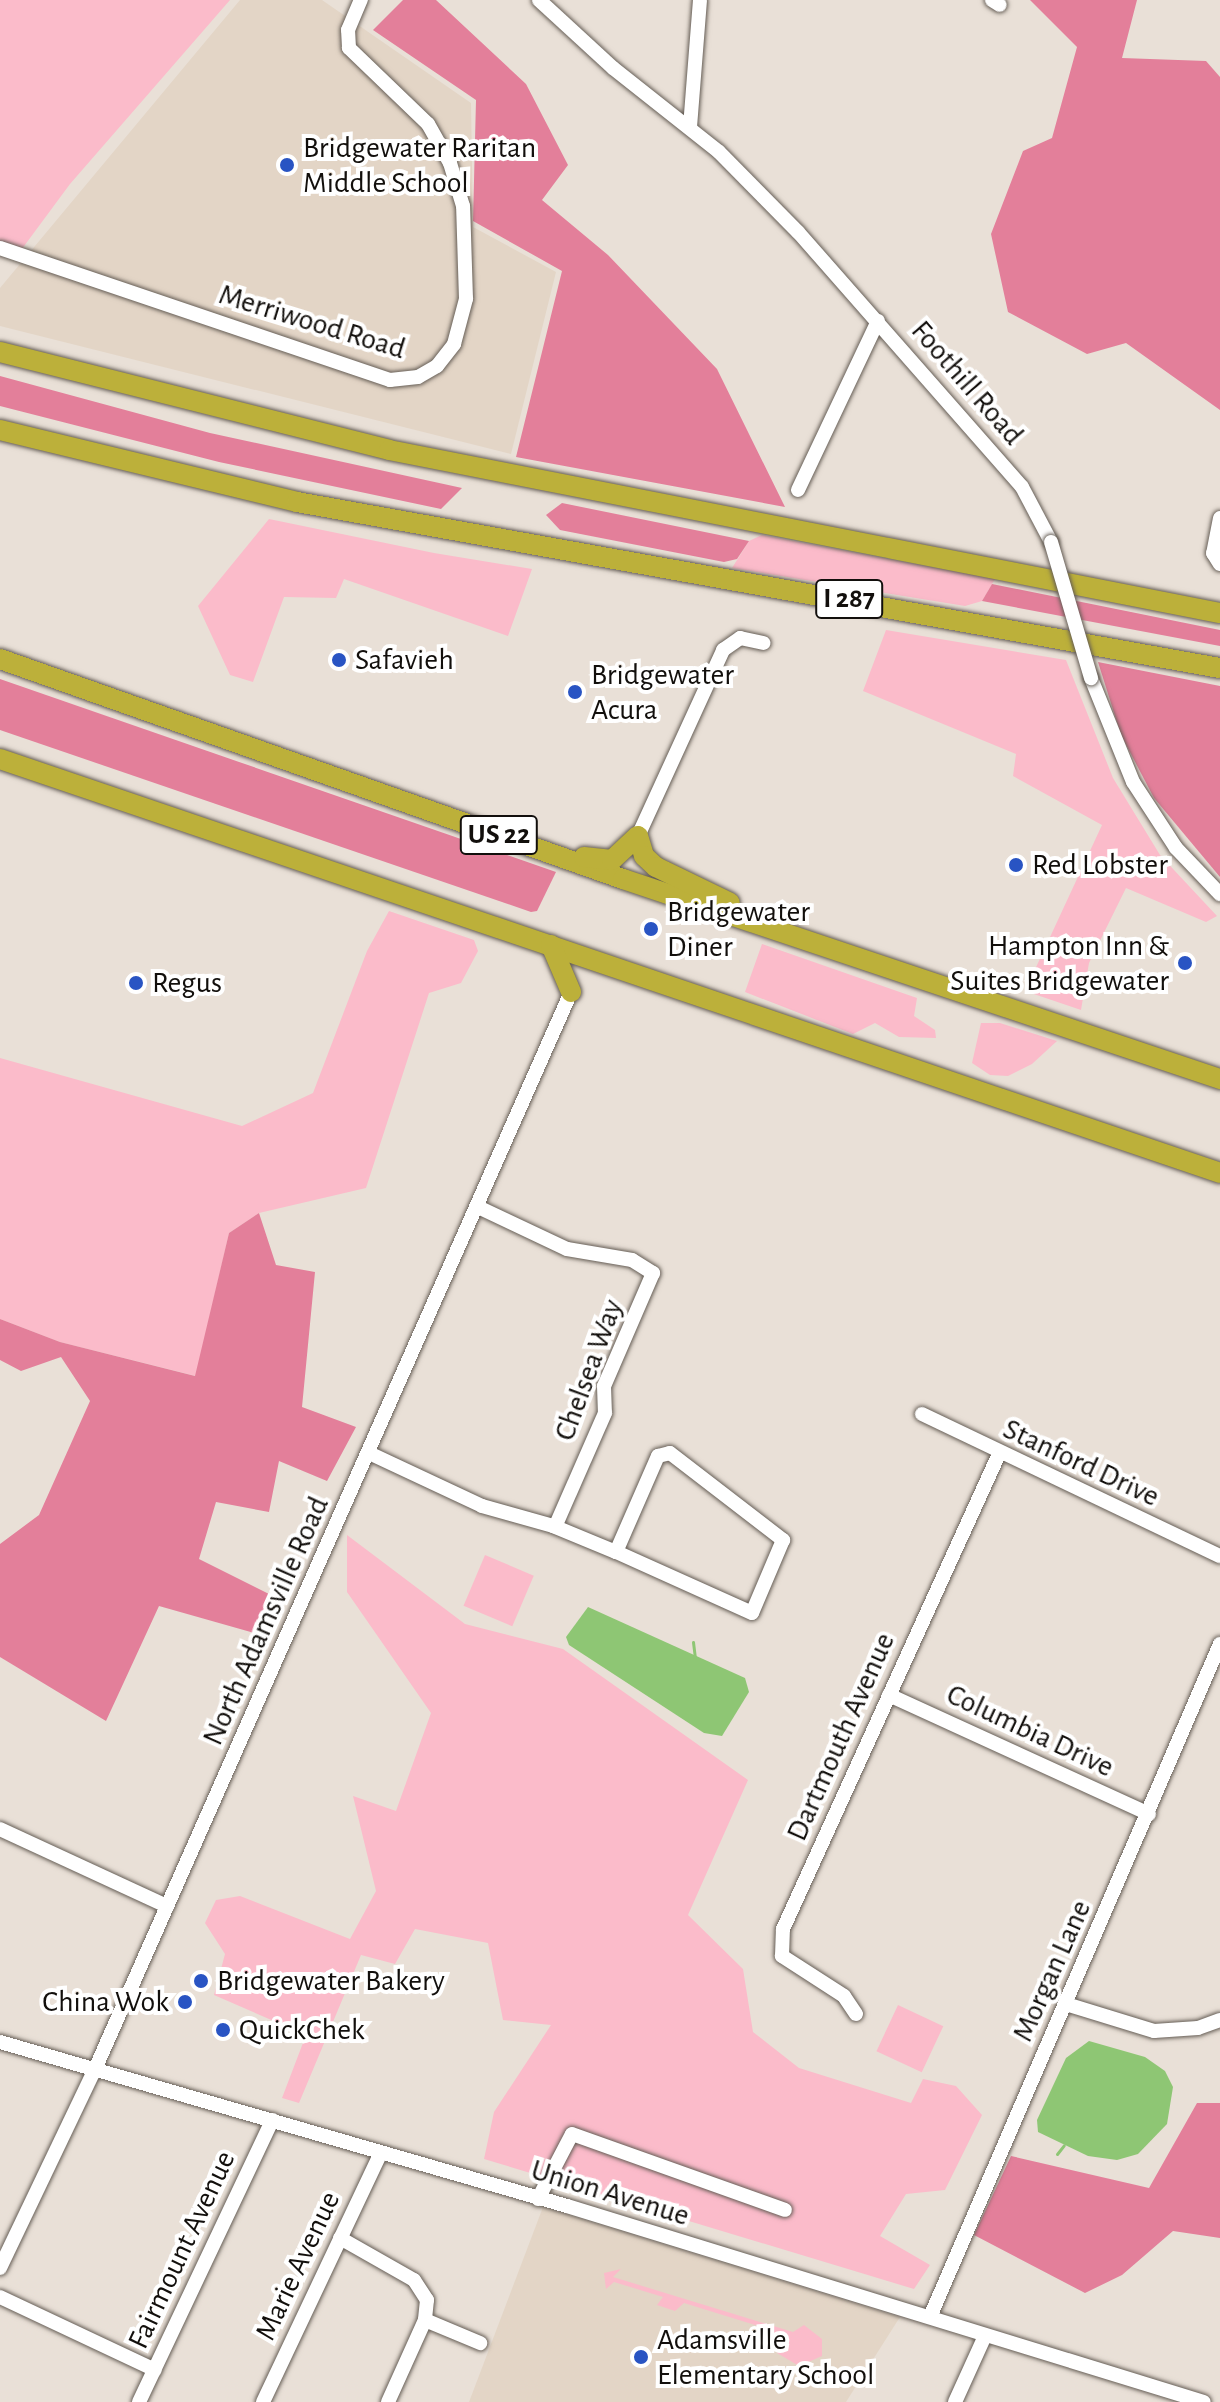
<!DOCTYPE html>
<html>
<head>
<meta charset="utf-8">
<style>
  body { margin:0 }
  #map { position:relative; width:1220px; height:2402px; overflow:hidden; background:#e9e0d7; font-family:"Alegreya Sans",sans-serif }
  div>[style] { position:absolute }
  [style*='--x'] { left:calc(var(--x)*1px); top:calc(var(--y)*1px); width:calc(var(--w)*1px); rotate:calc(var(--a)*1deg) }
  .built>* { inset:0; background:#e3d5c6 }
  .green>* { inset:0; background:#fbbbca; transform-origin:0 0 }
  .forest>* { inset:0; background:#e37f9a }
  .water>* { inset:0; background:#8ec674 }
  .stream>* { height:3px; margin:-1.5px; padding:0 1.5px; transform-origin:1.5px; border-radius:1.5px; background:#8ec674 }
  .roads { filter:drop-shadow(0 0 2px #655d55) drop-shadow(0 0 2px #655d55) }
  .minor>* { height:14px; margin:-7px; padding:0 7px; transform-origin:7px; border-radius:7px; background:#fff }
  .highway>* { height:20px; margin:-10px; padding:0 10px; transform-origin:10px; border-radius:10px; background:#bcb03a }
  .bridges { filter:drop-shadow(0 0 2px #655d55) drop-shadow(0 0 2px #655d55) }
  .minor-bridge>* { height:14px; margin:-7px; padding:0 7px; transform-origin:7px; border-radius:7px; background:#fff }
  .dots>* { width:22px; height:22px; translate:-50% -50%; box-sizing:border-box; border:4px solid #fff; border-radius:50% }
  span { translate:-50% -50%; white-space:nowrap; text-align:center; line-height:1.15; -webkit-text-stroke:8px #fff; paint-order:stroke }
  .shield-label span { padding:2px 6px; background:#fff; border:2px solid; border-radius:6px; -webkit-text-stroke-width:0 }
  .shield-label { font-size:28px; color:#120f0c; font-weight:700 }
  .poi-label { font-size:30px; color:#120f0c }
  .left { translate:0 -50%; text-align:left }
  .right { translate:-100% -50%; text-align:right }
  .street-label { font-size:30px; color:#120f0c }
</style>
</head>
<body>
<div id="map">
  <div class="built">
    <i style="clip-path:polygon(240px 0,322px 0,471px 103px,473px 227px,556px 272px,511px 454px,0 326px,0 288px)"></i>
    <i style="clip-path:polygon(543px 2207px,900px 2317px,846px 2402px,469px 2402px)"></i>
  </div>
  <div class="green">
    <i style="clip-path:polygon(0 0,230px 0,70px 184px,16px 257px,0 251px)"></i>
    <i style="clip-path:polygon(269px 519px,434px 553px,532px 569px,508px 636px,344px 579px,336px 598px,284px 597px,253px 682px,230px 675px,198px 606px)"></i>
    <i style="clip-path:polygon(762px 535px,995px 579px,982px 601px,965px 606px,732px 568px,749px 541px)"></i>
    <i style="clip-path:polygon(886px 630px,1066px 660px,1113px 778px,1160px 855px,1217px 916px,1206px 922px,1126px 888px,1089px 963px,1081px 1010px,1025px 991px,1102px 825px,1013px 776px,1016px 754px,863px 691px)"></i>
    <i style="clip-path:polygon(389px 911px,474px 940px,478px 951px,461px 983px,429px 993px,366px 1188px,259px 1213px,229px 1233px,196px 1376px,60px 1342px,0 1319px,0 1058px,242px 1126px,313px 1093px,367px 951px)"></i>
    <i style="clip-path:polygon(762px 944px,917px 998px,914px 1016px,935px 1030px,936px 1038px,899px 1037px,875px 1023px,853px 1034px,745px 992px)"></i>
    <i style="clip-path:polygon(981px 1023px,1000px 1023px,1057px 1041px,1032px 1064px,1008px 1076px,990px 1075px,972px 1063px)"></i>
    <i style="clip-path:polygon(347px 1535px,465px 1624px,563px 1649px,748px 1780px,688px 1915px,743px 1969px,753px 2032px,799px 2068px,911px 2103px,923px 2079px,956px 2086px,982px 2115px,945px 2190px,906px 2194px,880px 2236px,930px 2265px,914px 2289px,484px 2159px,494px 2112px,551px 2025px,503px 2020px,488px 1943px,415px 1929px,395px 1964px,361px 1955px,299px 2103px,282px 2098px,306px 2035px,214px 1995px,225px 1954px,205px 1923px,216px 1900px,240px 1896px,350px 1939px,376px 1891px,353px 1796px,396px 1811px,431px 1713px,347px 1592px)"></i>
    <i style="left:485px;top:1555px;width:53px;height:55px;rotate:23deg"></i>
    <i style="left:898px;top:2005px;width:50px;height:51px;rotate:25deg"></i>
    <i style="clip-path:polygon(621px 2269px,613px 2277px,793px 2332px,804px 2325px,822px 2339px,822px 2356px,799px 2366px,777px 2353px,780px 2343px,758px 2335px,768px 2329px,684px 2303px,675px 2311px,657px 2305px,663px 2297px,614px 2282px,606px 2289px,604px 2273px)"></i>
  </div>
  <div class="forest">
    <i style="clip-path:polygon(403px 0,436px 0,526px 84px,568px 165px,542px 200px,608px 255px,717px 369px,785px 507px,516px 457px,562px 271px,473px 221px,476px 100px,373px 30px)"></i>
    <i style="clip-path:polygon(1030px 0,1137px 0,1122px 58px,1206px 61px,1220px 77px,1220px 410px,1126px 343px,1087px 354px,1008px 312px,991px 234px,1023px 151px,1052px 138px,1077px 47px)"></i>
    <i style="clip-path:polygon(0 376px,210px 433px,462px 488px,441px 509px,219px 462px,0 406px)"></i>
    <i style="clip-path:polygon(562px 503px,749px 541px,737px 559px,724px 562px,560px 530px,546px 515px)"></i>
    <i style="clip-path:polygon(992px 584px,1220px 630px,1220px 646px,982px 601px)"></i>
    <i style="clip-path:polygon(1098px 662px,1220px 686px,1220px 877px,1154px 798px,1121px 735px)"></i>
    <i style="clip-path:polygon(0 679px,556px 872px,537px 911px,531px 912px,0 730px)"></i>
    <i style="clip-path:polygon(259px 1213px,276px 1265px,315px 1272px,302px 1407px,356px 1427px,327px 1481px,279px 1461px,269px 1512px,216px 1502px,199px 1559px,277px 1598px,261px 1635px,159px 1606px,106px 1721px,0 1657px,0 1544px,39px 1515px,90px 1401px,61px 1357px,21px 1371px,0 1360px,0 1319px,60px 1342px,195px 1376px,229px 1233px)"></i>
    <i style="clip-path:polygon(1197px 2103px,1220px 2103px,1220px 2238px,1173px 2231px,1122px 2275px,1085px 2293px,974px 2235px,1011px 2156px,1149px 2188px)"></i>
  </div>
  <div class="water">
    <i style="clip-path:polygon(588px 1607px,745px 1678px,749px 1692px,722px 1736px,704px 1733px,569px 1645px,566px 1637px)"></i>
    <i style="clip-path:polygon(1089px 2041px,1145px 2057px,1165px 2071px,1173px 2087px,1167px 2124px,1138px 2154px,1117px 2160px,1088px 2156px,1038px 2132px,1037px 2120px,1066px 2058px)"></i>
  </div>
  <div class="stream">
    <i style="--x:693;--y:1642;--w:16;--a:83"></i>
    <i style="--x:1057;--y:2154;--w:11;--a:-52"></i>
  </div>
  <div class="roads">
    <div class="minor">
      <i style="--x:539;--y:0;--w:100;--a:42.6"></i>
      <i style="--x:613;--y:68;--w:135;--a:38.4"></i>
      <i style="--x:719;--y:152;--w:112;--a:45.4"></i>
      <i style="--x:798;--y:232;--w:339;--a:48.7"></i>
      <i style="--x:1022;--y:487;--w:62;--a:62.2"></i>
      <i style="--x:992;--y:0;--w:9;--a:32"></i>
      <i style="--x:690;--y:127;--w:127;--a:-85.5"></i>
      <i style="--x:0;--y:248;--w:412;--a:18.7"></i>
      <i style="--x:390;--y:380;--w:28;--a:-6"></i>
      <i style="--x:418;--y:377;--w:22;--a:-30"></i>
      <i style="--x:437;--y:366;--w:28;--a:-52"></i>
      <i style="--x:454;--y:344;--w:47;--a:-75.1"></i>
      <i style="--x:466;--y:299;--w:93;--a:-91.8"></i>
      <i style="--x:463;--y:206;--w:45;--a:-106.8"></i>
      <i style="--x:450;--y:163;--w:45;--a:-119.4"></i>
      <i style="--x:428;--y:124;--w:110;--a:-136.1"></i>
      <i style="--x:349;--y:48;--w:18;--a:-93"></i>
      <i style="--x:348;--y:30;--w:33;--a:-67"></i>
      <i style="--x:798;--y:490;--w:187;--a:-64.7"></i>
      <i style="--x:1220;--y:518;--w:36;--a:101"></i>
      <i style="--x:1213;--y:553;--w:13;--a:58"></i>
      <i style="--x:1091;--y:678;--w:112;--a:68"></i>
      <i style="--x:1133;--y:782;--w:79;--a:56.9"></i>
      <i style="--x:1176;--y:848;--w:64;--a:46.3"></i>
      <i style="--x:638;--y:836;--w:205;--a:-65.4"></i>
      <i style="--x:723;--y:650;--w:21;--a:-35"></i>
      <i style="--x:740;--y:638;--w:24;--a:12"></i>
      <i style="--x:478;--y:1207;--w:98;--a:25.3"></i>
      <i style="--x:567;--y:1249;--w:66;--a:9.6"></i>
      <i style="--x:632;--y:1260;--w:25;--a:32"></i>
      <i style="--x:653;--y:1273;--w:123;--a:113.4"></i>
      <i style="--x:604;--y:1386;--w:27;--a:88"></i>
      <i style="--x:605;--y:1413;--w:124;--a:113.7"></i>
      <i style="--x:922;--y:1414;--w:330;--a:25.5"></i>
      <i style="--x:369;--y:1453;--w:125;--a:25.1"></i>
      <i style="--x:482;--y:1506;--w:74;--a:15.7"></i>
      <i style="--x:553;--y:1526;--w:68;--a:22.4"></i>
      <i style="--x:670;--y:1453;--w:143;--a:37.6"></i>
      <i style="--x:783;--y:1540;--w:79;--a:113"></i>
      <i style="--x:752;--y:1613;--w:149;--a:-155.8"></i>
      <i style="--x:616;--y:1552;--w:105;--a:-66.4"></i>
      <i style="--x:658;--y:1456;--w:12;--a:-14"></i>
      <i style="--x:889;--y:1695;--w:286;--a:24.6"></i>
      <i style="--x:0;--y:1829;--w:184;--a:24.8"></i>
      <i style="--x:1066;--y:2004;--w:92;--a:17.1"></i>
      <i style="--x:1154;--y:2031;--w:44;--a:-3.9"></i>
      <i style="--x:1198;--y:2028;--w:23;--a:-20"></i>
      <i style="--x:856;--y:2014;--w:22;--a:-124"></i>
      <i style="--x:844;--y:1996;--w:74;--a:-147.2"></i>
      <i style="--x:782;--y:1956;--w:27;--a:-88"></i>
      <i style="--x:783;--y:1929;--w:522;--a:-65.55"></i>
      <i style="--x:0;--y:2042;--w:590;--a:16.13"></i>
      <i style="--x:567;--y:2206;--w:666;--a:17.1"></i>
      <i style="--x:538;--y:2199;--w:73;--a:-62.4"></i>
      <i style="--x:572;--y:2134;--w:226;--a:19.6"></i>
      <i style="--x:340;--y:2238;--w:85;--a:29.6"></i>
      <i style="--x:414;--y:2280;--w:24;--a:57"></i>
      <i style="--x:427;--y:2300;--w:20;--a:96"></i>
      <i style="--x:425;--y:2320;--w:90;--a:114.3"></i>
      <i style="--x:0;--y:2268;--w:223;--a:-64.5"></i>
      <i style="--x:96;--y:2067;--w:1175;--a:-66.16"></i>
      <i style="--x:0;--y:2297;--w:171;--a:25.2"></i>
      <i style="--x:930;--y:2317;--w:733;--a:-66.69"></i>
      <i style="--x:425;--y:2320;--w:60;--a:22.7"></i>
      <i style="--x:139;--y:2402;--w:312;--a:-64.7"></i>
      <i style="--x:263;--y:2402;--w:276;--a:-64.7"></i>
      <i style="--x:955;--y:2402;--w:72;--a:-65.6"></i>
    </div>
    <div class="highway">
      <i style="--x:0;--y:352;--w:401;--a:14.1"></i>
      <i style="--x:389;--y:450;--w:847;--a:11.1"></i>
      <i style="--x:0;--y:430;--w:306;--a:13.6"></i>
      <i style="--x:297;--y:502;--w:938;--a:10.2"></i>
      <i style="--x:0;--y:659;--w:661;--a:19.45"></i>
      <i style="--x:623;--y:879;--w:630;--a:18.52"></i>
      <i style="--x:0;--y:759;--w:1288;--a:18.74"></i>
      <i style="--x:638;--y:836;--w:21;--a:73"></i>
      <i style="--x:644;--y:856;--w:16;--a:43"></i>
      <i style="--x:656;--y:867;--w:82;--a:25.9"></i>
      <i style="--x:584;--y:857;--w:28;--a:6"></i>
      <i style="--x:612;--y:860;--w:35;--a:-43"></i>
      <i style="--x:551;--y:945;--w:51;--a:66.9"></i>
    </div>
  </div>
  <div class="bridges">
    <div class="minor-bridge">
      <i style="--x:1051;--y:542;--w:142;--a:73.6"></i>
    </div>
  </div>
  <div class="dots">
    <i style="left:287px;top:165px;background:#2954c3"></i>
    <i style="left:339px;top:660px;background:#2954c3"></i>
    <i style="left:575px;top:692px;background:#2954c3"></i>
    <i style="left:1016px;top:865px;background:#2954c3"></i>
    <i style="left:651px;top:929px;background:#2954c3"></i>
    <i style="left:1185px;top:963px;background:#2954c3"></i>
    <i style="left:136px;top:983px;background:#2954c3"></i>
    <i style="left:201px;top:1981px;background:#2954c3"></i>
    <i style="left:185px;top:2002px;background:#2954c3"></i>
    <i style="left:223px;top:2030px;background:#2954c3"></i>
    <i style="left:641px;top:2357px;background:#2954c3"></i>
  </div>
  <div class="shield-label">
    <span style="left:849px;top:599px">I 287</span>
    <span style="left:499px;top:835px">US 22</span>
  </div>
  <div class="poi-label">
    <span class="left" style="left:303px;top:165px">Bridgewater Raritan<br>Middle School</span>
    <span class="left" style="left:355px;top:660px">Safavieh</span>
    <span class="left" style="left:591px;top:692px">Bridgewater<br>Acura</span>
    <span class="left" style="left:1032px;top:865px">Red Lobster</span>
    <span class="left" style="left:667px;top:929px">Bridgewater<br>Diner</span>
    <span class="right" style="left:1169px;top:963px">Hampton Inn &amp;<br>Suites Bridgewater</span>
    <span class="left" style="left:152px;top:983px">Regus</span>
    <span class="left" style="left:217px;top:1981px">Bridgewater Bakery</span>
    <span class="right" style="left:169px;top:2002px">China Wok</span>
    <span class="left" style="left:239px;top:2030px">QuickChek</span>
    <span class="left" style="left:657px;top:2357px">Adamsville<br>Elementary School</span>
  </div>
  <div class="street-label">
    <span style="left:312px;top:322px;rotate:17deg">Merriwood Road</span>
    <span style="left:967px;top:383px;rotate:49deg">Foothill Road</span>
    <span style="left:589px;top:1370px;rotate:-70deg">Chelsea Way</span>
    <span style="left:1081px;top:1463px;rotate:25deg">Stanford Drive</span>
    <span style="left:266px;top:1621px;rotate:-66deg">North Adamsville Road</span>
    <span style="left:1030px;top:1731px;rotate:25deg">Columbia Drive</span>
    <span style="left:841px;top:1737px;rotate:-66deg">Dartmouth Avenue</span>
    <span style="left:1052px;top:1971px;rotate:-66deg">Morgan Lane</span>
    <span style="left:610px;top:2193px;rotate:17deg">Union Avenue</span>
    <span style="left:182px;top:2250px;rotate:-65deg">Fairmount Avenue</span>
    <span style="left:298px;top:2266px;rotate:-65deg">Marie Avenue</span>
  </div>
</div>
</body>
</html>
